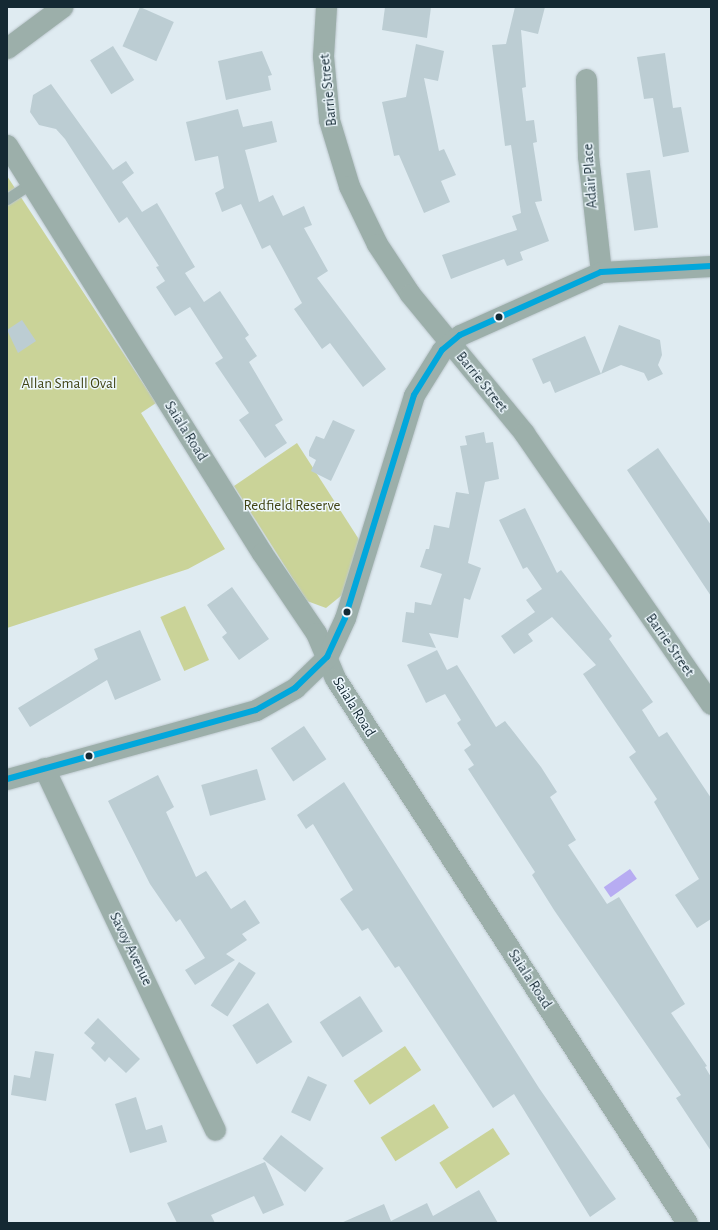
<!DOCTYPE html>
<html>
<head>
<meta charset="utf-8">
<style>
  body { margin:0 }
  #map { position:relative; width:718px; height:1230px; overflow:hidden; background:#dfebf1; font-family:"Alegreya Sans",sans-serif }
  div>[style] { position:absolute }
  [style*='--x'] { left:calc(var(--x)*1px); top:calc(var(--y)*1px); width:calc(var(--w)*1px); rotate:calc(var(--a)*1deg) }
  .green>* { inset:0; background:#cad398; transform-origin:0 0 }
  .water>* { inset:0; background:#b7acf2; transform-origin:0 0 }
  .building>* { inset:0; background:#bccdd3; transform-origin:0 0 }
  .roads { filter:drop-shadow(0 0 1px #bcc7cd) drop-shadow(0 0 1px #bcc7cd) }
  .service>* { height:11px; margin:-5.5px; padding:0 5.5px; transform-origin:5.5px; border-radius:5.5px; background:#9cafaa }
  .minor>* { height:21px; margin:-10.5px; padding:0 10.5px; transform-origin:10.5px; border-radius:10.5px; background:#9cafaa }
  .bus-1>* { height:6px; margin:-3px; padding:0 3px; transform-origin:3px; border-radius:3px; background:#02a7dc }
  .dots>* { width:11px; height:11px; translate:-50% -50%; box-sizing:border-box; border:2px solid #eef8fe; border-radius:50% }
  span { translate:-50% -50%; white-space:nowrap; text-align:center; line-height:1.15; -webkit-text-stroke:3px #eef8fe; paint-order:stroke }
  .street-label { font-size:15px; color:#142933 }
  .park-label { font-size:15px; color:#414415 }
  .frame { position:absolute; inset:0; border:8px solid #142933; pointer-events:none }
</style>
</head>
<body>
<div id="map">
  <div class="green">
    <i style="clip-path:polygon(7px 176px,156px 403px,141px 413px,225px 549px,188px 569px,7px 628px)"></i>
    <i style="clip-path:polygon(297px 443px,360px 541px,342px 595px,326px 608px,307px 601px,234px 486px)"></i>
    <i style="left:185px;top:606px;width:59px;height:27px;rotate:66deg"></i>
    <i style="left:405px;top:1046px;width:29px;height:62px;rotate:56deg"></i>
    <i style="left:434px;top:1104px;width:28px;height:63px;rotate:58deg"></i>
    <i style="left:493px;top:1128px;width:31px;height:64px;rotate:57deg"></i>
  </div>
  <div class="water">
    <i style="left:630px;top:869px;width:12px;height:32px;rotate:55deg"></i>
  </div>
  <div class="building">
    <i style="left:140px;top:7px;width:37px;height:43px;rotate:24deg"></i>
    <i style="clip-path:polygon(385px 7px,431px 7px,427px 38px,382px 30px)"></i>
    <i style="clip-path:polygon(515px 7px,545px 7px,538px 34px,521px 30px,526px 87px,522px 88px,526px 121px,534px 120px,537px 142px,533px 143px,542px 201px,535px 202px,549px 241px,520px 252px,523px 260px,507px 266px,504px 259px,451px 279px,442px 255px,517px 230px,512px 216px,521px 213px,511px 145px,505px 146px,492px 45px,506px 44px)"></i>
    <i style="clip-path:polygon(416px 44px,444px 51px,438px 81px,424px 78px,439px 151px,444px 149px,456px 175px,441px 181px,450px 202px,424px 213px,399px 155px,394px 156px,382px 102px,406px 97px)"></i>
    <i style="left:113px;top:46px;width:40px;height:27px;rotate:58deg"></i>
    <i style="clip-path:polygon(262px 51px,272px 75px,268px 76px,271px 90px,226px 100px,218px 61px)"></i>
    <i style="clip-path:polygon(665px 53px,673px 108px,681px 107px,689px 152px,663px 157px,653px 98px,644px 99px,637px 57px)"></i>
    <i style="clip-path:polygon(51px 84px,113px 170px,126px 161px,134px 173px,122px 182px,142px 212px,157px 203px,195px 267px,185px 273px,204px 302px,220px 291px,249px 335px,245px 338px,257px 356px,249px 362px,283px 420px,275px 425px,287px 443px,265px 458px,239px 420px,249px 413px,215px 363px,223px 358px,190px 307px,175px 316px,156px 287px,165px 281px,156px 267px,159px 266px,127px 217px,119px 223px,65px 139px,56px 129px,39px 125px,30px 112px,33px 95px)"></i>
    <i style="clip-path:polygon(238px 109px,243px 127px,272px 121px,277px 142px,245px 150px,259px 202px,273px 195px,283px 216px,304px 206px,312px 225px,304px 228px,328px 271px,317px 278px,386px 369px,363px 387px,330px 343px,322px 349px,294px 309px,302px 303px,270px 245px,262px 249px,241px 204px,222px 212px,215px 193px,224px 188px,218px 156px,195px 161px,186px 122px)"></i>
    <i style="left:650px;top:170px;width:58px;height:24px;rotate:82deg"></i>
    <i style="clip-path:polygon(22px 320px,36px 341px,18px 353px,7px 330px)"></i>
    <i style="clip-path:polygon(619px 325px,660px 340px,662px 355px,658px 365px,663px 374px,648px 381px,644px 373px,621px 365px,601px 374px)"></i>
    <i style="clip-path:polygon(585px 336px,601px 374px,555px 393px,550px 381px,543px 384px,532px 359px)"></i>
    <i style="clip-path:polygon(333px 420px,355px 430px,331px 481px,311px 471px,316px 460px,309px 456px,309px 451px,316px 436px,324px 439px)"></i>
    <i style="clip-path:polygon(484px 432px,486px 443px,493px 442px,499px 479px,485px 482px,468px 563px,481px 568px,470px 600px,464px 598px,458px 638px,429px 633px,436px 648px,402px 642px,406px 612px,414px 613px,415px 602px,431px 605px,442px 574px,420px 567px,426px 549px,429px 549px,434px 525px,449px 528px,456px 492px,469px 494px,460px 446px,467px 445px,465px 436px)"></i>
    <i style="clip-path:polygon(658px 448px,711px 525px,711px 596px,627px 470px)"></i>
    <i style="clip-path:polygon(525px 508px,557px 573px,561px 570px,612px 636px,609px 639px,653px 702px,642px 710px,659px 737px,667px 732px,711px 798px,711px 919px,697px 928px,675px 895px,699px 879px,654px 802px,657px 799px,629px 757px,636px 752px,583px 674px,596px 665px,552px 617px,528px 634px,533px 641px,514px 654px,501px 636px,535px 612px,526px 600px,542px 589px,527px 567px,523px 569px,499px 520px)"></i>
    <i style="clip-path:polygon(232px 587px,269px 639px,239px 660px,222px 637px,227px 633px,207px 605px)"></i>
    <i style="clip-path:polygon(140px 630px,161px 680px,115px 700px,107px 680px,30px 727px,18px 708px,98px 659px,94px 649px)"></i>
    <i style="clip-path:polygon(437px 650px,447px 670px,457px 665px,496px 727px,505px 721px,541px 767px,557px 792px,550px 797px,576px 840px,568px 845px,607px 904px,619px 897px,685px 1004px,671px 1013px,707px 1066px,705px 1067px,711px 1077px,711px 1151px,676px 1098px,681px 1095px,554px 910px,532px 875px,535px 872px,468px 769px,474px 765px,464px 750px,471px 745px,457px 723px,461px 720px,445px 694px,426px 703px,407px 665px)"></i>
    <i style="left:304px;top:726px;width:40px;height:40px;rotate:56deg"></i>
    <i style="left:257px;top:769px;width:32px;height:58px;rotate:74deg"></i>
    <i style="clip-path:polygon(158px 775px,174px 807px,166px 812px,196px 877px,206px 871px,231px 909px,245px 900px,260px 923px,242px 934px,247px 940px,226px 954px,235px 960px,195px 985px,185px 970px,205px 958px,180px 919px,176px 922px,150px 884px,108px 801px)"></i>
    <i style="clip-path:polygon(344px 782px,539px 1088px,616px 1199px,590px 1217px,514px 1094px,493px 1108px,399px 966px,395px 968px,368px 928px,362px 931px,340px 899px,353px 890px,313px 824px,306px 829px,297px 815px)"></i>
    <i style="left:239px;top:962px;width:20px;height:52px;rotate:33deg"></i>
    <i style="left:360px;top:996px;width:42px;height:48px;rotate:57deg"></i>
    <i style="left:268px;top:1003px;width:46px;height:42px;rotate:58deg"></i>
    <i style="clip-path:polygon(98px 1018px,140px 1059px,126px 1073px,109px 1057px,105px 1062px,91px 1048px,95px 1043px,84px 1033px)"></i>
    <i style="clip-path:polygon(35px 1051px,54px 1054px,46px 1101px,11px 1095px,14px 1075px,30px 1078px)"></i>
    <i style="left:308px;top:1076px;width:21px;height:40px;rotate:25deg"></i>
    <i style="clip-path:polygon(136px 1097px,146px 1130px,162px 1125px,167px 1142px,130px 1153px,115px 1104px)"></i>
    <i style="left:281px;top:1135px;width:54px;height:30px;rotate:38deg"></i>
    <i style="clip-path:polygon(265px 1162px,284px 1205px,263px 1214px,254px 1196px,211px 1215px,215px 1223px,177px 1223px,167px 1203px)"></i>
    <i style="clip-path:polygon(479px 1190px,498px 1223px,341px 1223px,384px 1204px,391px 1221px,427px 1203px,433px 1216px)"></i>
  </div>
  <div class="roads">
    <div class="service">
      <i style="--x:7;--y:199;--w:30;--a:-33"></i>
    </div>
    <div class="minor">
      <i style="--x:326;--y:7;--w:49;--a:93.5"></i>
      <i style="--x:323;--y:56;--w:64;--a:84.6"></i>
      <i style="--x:329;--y:120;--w:69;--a:73.1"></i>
      <i style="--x:349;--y:186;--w:64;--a:64.2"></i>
      <i style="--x:377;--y:244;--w:60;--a:56.6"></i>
      <i style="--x:410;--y:294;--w:180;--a:50.6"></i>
      <i style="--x:524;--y:433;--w:329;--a:55.4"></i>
      <i style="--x:7;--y:48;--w:69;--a:-36.7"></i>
      <i style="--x:586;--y:79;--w:77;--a:88.5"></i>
      <i style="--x:588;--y:156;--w:117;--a:83.6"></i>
      <i style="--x:7;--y:145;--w:481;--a:58"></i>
      <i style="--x:262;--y:553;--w:97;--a:56"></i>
      <i style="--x:316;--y:633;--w:49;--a:67.1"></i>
      <i style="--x:335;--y:678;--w:649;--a:57.14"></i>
      <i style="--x:44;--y:768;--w:400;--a:64.7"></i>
      <i style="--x:7;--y:779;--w:258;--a:-15.5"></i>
      <i style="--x:256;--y:710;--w:45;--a:-29.4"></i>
      <i style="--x:295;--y:688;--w:45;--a:-44.1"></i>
      <i style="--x:327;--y:657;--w:43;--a:-65.2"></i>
      <i style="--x:345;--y:618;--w:233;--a:-72.8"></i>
      <i style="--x:414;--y:395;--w:53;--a:-58.1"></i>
      <i style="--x:442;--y:350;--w:23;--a:-40"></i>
      <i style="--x:460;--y:335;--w:154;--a:-24.1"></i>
      <i style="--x:601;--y:272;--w:110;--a:-3.1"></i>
    </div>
  </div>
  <div class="bus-1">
    <i style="--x:7;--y:779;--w:258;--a:-15.5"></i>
    <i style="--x:256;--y:710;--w:45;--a:-29.4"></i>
    <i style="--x:295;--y:688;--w:45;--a:-44.1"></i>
    <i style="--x:327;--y:657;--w:43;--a:-65.2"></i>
    <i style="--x:345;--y:618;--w:233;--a:-72.8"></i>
    <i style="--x:414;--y:395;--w:53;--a:-58.1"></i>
    <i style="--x:442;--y:350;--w:23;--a:-40"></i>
    <i style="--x:460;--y:335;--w:154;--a:-24.1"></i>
    <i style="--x:601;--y:272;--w:110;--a:-3.1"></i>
  </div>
  <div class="dots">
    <i style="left:499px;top:317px;background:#142933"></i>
    <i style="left:347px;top:612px;background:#142933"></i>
    <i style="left:89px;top:756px;background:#142933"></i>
  </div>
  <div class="street-label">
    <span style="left:328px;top:90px;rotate:-96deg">Barrie Street</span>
    <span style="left:590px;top:176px;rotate:-94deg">Adair Place</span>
    <span style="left:482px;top:382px;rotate:51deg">Barrie Street</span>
    <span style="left:186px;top:431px;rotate:58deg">Saiala Road</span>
    <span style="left:670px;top:645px;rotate:55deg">Barrie Street</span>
    <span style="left:354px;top:707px;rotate:58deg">Saiala Road</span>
    <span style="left:131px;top:949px;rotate:64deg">Savoy Avenue</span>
    <span style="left:530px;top:979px;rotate:57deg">Saiala Road</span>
  </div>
  <div class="park-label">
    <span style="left:69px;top:384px">Allan Small Oval</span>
    <span style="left:292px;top:506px">Redfield Reserve</span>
  </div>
  <div class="frame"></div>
</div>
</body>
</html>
